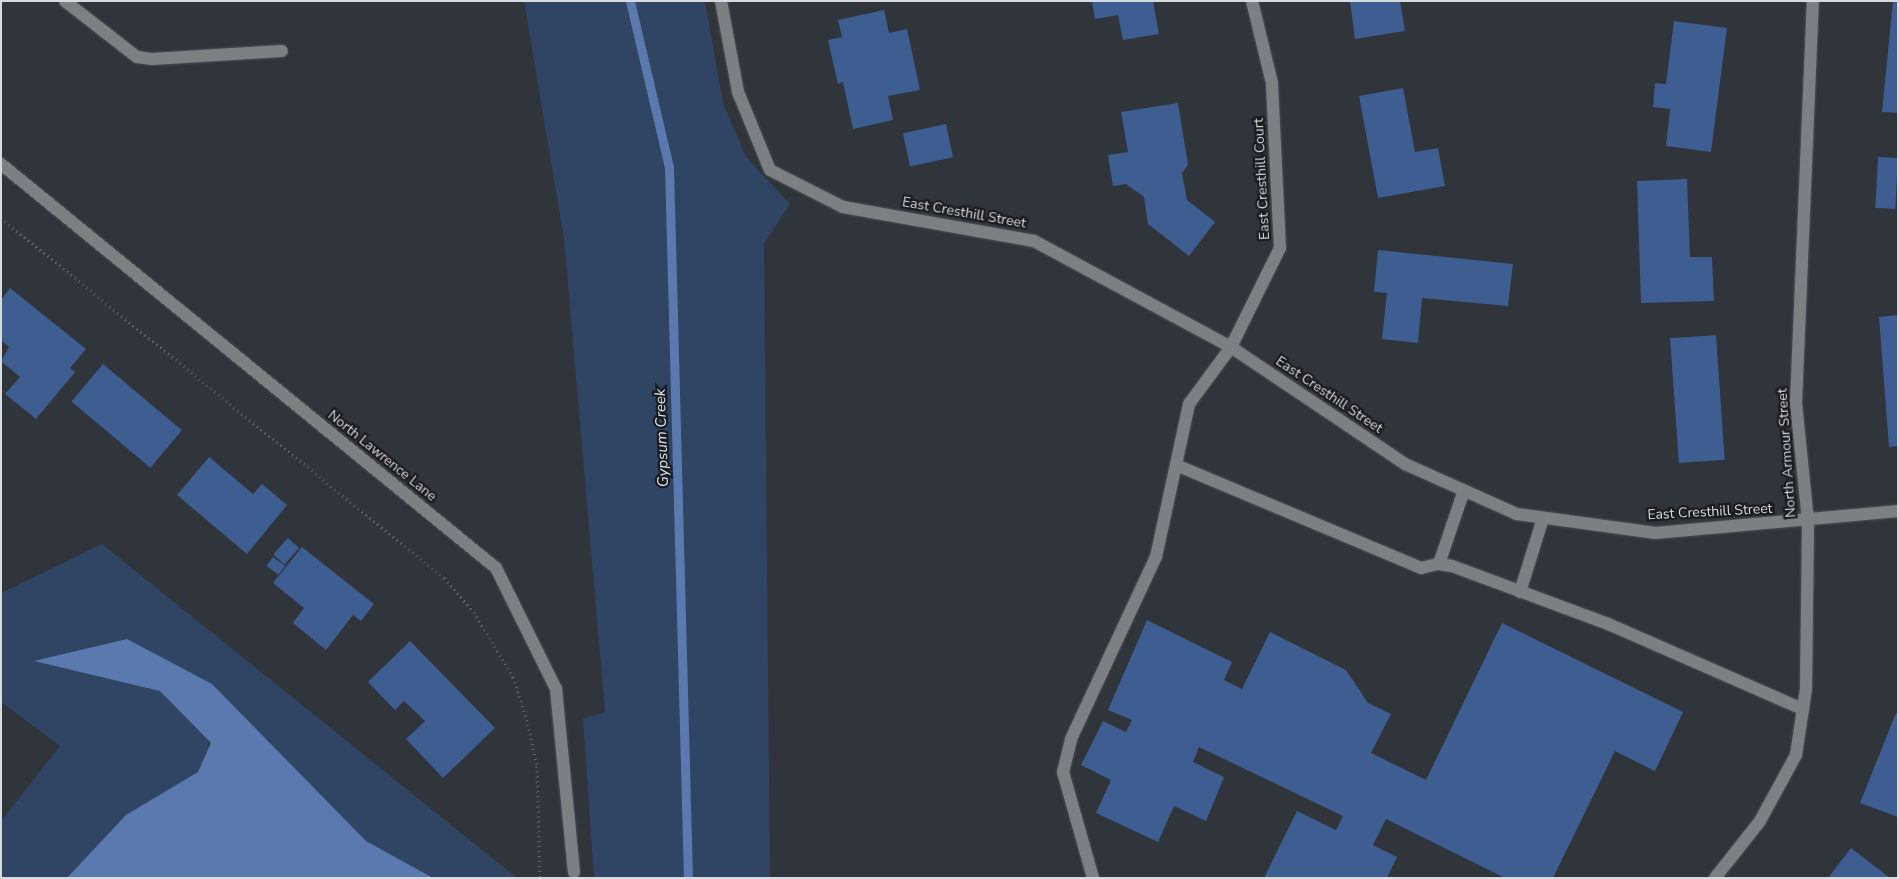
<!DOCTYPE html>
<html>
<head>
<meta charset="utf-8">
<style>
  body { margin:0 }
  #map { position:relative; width:1899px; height:879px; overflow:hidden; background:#30343b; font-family:"Nunito Sans",sans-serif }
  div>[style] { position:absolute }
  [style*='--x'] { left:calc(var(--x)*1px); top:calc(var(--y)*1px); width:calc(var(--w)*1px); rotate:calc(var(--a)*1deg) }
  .green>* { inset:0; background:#304463 }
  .water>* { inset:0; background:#5979af }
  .stream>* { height:9px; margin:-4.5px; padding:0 4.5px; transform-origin:4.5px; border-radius:4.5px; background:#5979af }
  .building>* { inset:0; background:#3e5d90; transform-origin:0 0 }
  .path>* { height:3px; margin-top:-1.5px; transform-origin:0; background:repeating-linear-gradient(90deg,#63676d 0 1px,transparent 0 5px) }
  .roads { filter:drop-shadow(0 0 1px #4e5258) drop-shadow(0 0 1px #4e5258) }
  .minor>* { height:12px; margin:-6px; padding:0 6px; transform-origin:6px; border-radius:6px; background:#7d8083 }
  span { translate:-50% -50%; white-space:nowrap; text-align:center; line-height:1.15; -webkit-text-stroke:4.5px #1a1c1f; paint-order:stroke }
  .street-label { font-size:14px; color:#d7dade }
  .water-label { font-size:15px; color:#dbe5f5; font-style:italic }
  .frame { position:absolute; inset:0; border:2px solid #d7dade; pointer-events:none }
</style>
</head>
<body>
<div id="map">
  <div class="green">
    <i style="clip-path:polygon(524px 1px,705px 1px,723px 103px,746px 157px,790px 204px,764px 244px,770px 878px,594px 878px,583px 719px,605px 712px,564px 239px)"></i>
    <i style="clip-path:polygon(102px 544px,517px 878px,1px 878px,1px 821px,60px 746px,1px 702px,1px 593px)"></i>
  </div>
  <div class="water">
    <i style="clip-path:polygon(127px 639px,212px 684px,366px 841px,433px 878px,67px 878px,126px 815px,198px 772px,211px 743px,160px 691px,34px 661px)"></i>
  </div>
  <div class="stream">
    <i style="--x:630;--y:1;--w:171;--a:76.8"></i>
    <i style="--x:669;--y:167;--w:711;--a:88.47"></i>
  </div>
  <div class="building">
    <i style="clip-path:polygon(1092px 1px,1153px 1px,1159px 34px,1123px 40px,1118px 15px,1095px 19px)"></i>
    <i style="clip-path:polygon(1350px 1px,1400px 1px,1405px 31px,1355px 39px)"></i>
    <i style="clip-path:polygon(1893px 1px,1898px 1px,1898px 113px,1882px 112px)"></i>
    <i style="clip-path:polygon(884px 10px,889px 33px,907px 29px,920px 90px,888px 96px,893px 120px,853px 129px,843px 82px,838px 84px,828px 40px,842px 37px,838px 20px)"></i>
    <i style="clip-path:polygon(1674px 21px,1727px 28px,1711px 152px,1666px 146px,1670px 109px,1653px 107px,1655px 83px,1666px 84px)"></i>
    <i style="clip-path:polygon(1403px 88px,1415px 152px,1438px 148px,1445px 186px,1378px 198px,1359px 96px)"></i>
    <i style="clip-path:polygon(1178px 103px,1188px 165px,1182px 173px,1187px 200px,1215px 222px,1189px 256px,1148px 224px,1144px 197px,1126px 184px,1113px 186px,1108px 155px,1128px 152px,1121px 112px)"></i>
    <i style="left:946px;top:124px;width:34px;height:44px;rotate:78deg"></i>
    <i style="left:1878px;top:157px;width:20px;height:51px;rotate:3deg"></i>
    <i style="clip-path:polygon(1687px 179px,1690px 257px,1712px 257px,1714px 301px,1641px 303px,1637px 181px)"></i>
    <i style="clip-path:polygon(1378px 250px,1513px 264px,1508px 306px,1422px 298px,1418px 343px,1382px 339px,1387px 293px,1374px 292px)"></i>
    <i style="clip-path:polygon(10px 288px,86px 349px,70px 368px,75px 372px,36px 419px,5px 394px,20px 377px,1px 361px,9px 347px,1px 340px,1px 300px)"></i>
    <i style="clip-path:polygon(1898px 315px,1898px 446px,1889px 447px,1879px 317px)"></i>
    <i style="left:1716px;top:335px;width:125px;height:46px;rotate:86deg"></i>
    <i style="left:103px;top:364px;width:103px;height:49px;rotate:40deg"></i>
    <i style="clip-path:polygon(209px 457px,253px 494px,262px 484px,287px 505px,247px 554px,177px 495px)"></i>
    <i style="left:288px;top:538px;width:15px;height:22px;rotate:42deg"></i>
    <i style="clip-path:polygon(302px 547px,374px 604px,361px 621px,353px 615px,326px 650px,293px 623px,304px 608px,273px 583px)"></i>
    <i style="left:273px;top:557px;width:15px;height:11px;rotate:37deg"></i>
    <i style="clip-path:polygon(1147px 620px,1232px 662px,1224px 680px,1242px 689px,1270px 632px,1346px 670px,1368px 703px,1391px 714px,1371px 753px,1426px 780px,1502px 623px,1683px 712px,1655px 771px,1615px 751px,1553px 878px,1505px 878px,1386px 819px,1373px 845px,1397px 857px,1387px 878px,1264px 878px,1297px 811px,1336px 830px,1343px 816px,1199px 747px,1193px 762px,1224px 777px,1206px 821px,1174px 806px,1158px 842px,1096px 813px,1111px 780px,1081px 765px,1103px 721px,1126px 732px,1132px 720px,1108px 710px)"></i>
    <i style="clip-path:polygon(410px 641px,495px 728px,443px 778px,406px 739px,425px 721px,404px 701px,395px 710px,368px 682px)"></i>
    <i style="clip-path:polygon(1896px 713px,1898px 714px,1898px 817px,1860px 803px)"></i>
    <i style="clip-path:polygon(1851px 848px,1890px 878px,1828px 878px)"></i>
  </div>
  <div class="path">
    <i style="--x:1;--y:218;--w:571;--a:39.1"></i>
    <i style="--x:444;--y:578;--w:45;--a:48.6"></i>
    <i style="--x:474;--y:612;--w:76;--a:59"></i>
    <i style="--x:513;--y:677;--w:49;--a:72.3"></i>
    <i style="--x:528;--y:724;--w:43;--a:77.9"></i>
    <i style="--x:537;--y:766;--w:112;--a:88.5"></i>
  </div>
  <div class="roads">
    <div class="minor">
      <i style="--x:65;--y:1;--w:91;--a:37.9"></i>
      <i style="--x:137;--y:57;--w:15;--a:8"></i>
      <i style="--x:152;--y:59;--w:130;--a:-3.5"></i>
      <i style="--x:721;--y:1;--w:93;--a:79.4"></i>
      <i style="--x:738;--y:92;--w:84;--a:67.7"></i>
      <i style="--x:770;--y:170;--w:82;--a:26.9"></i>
      <i style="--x:843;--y:207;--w:194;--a:10.1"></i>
      <i style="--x:1034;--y:241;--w:224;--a:28.3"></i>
      <i style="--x:1231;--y:347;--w:210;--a:33.9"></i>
      <i style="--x:1405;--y:464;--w:123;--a:24.1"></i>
      <i style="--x:1517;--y:514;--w:140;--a:7.8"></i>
      <i style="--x:1656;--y:533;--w:243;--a:-5.2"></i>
      <i style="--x:1;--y:164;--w:639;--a:39.22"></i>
      <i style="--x:496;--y:568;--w:135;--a:63.6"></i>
      <i style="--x:556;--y:689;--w:184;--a:84.4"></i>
      <i style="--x:1176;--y:465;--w:266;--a:22.8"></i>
      <i style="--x:1421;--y:568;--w:18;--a:-13"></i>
      <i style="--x:1439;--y:564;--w:13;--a:9"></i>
      <i style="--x:1452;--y:566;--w:166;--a:20.4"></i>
      <i style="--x:1608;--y:624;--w:213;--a:23.6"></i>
      <i style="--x:1439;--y:564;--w:78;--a:-71.3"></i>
      <i style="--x:1520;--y:592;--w:77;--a:-72.7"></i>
      <i style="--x:1093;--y:878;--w:110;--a:-105.8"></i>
      <i style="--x:1063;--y:772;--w:34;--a:-76"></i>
      <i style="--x:1071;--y:739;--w:201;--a:-65"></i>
      <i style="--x:1156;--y:557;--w:157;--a:-77.8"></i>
      <i style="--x:1189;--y:404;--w:71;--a:-53.6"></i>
      <i style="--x:1231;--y:347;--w:110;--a:-63.7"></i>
      <i style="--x:1280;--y:248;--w:165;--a:-92.8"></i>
      <i style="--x:1272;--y:83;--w:84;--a:-103.7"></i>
      <i style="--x:1715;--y:878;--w:73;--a:-51.7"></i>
      <i style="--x:1760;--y:821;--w:75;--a:-61.4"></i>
      <i style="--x:1796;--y:755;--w:67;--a:-81.4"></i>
      <i style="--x:1806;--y:689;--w:168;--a:-89.3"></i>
      <i style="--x:1808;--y:521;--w:119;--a:-95.8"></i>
      <i style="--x:1796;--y:403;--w:402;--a:-87.6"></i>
    </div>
  </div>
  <div class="street-label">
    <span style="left:1262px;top:179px;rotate:-93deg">East Cresthill Court</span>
    <span style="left:964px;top:213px;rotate:10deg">East Cresthill Street</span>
    <span style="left:1329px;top:395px;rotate:34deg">East Cresthill Street</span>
    <span style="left:1787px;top:453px;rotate:-94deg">North Armour Street</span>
    <span style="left:382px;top:456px;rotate:39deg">North Lawrence Lane</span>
    <span style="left:1710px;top:512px;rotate:-3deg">East Cresthill Street</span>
  </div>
  <div class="water-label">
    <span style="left:662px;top:438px;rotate:-92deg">Gypsum Creek</span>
  </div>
  <div class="frame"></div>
</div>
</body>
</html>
